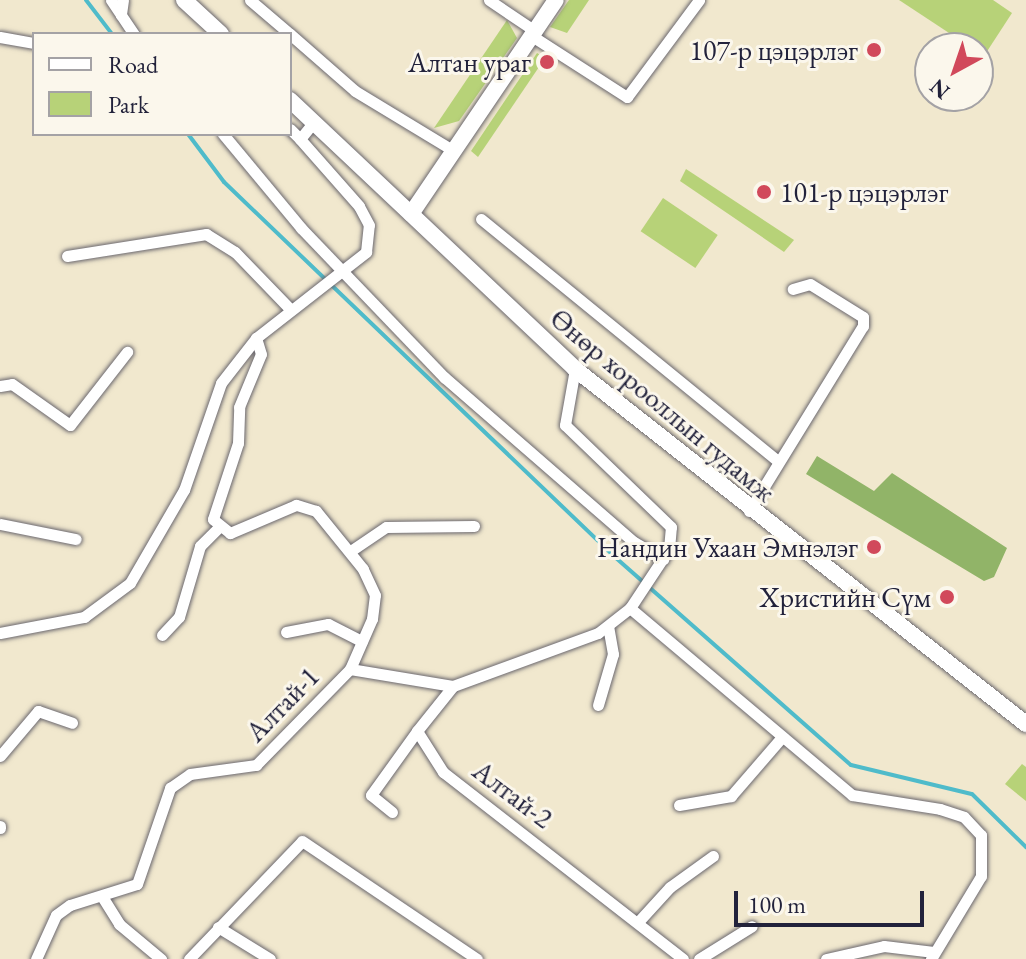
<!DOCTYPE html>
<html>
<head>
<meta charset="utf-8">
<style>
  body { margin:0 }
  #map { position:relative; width:1026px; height:959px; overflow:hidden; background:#f1e8ce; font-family:"EB Garamond",serif }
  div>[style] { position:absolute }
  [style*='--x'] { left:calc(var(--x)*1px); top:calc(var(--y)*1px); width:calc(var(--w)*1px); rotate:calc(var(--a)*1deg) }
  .green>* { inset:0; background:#b7d278; transform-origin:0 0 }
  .forest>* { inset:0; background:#91b468 }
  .stream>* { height:4px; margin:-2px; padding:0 2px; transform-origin:2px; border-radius:2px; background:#4fbbca }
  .roads { filter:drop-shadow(0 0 2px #6a676e) drop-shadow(0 0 2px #6a676e) }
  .street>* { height:11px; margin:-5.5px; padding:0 5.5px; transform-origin:5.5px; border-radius:5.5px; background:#fff }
  .secondary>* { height:16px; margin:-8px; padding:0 8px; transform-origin:8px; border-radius:8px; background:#fff }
  .dots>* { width:22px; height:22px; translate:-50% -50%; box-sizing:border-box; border:4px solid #fbf7ec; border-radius:50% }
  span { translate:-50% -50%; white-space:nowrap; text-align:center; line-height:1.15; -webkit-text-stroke:6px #fbf7ec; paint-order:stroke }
  .poi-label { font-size:28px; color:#22223b }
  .right { translate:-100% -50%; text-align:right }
  .left { translate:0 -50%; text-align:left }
  .street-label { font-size:28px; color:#22223b }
  .legend { position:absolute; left:32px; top:32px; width:260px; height:104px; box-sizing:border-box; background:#fbf7ec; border:2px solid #a4a2a5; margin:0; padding:10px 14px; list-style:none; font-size:24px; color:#22223b }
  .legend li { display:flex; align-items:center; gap:16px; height:40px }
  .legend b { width:40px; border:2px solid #a4a2a5 }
  .north { position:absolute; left:914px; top:32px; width:80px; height:80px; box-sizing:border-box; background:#fbf7ec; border:2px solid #a4a2a5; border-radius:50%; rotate:220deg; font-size:22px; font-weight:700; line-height:32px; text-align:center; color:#22223b }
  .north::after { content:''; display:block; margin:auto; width:28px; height:36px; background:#d1495b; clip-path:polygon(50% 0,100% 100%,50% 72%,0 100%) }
  .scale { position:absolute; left:734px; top:891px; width:190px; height:36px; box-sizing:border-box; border:4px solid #22223b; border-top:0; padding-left:10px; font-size:24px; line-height:28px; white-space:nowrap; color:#22223b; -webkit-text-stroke:6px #fbf7ec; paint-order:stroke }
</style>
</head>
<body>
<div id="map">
  <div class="green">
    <i style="clip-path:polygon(569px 0,589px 0,567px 33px,550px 27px)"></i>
    <i style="clip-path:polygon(899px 0,993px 0,1012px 13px,984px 56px)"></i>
    <i style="clip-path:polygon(507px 20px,517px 38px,459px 121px,434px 128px)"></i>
    <i style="clip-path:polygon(537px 53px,544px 57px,539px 67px,478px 157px,471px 151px)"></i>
    <i style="clip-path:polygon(686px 169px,794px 240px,784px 252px,680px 181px)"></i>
    <i style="left:663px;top:198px;width:66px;height:40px;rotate:34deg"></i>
    <i style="clip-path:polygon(1022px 764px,1026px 767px,1026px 801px,1005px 784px)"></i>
  </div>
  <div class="forest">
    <i style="clip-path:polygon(817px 456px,874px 491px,892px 473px,1007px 548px,994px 577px,984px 581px,806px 474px)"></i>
  </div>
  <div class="stream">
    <i style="--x:86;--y:0;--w:43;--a:52.6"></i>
    <i style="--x:188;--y:134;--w:60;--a:53.1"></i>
    <i style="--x:224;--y:182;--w:543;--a:43.81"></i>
    <i style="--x:616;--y:558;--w:313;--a:41.4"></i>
    <i style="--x:851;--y:765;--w:124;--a:13.5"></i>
    <i style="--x:972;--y:794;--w:76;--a:44.5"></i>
  </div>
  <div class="roads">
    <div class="street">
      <i style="--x:111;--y:0;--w:18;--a:56"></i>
      <i style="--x:123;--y:0;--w:15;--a:98"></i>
      <i style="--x:121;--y:15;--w:23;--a:56"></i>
      <i style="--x:250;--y:0;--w:52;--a:40.4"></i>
      <i style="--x:489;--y:0;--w:55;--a:34"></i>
      <i style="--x:290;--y:34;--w:86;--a:41.2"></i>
      <i style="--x:355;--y:91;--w:116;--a:31.2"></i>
      <i style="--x:532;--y:36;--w:113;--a:32.7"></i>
      <i style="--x:627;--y:97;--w:121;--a:-53.4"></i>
      <i style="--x:0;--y:37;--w:35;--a:10"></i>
      <i style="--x:290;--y:129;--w:14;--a:45"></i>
      <i style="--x:223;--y:134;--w:122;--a:50.3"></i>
      <i style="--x:301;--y:228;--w:207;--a:46.2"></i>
      <i style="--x:444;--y:377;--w:252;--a:41"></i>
      <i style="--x:634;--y:542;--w:34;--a:30"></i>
      <i style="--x:481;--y:219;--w:381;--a:39.2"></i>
      <i style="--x:67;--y:256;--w:141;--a:-9"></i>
      <i style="--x:206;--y:234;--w:34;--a:32"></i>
      <i style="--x:235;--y:252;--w:78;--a:46"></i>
      <i style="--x:0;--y:386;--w:12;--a:-9"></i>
      <i style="--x:12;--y:384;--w:71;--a:35.3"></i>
      <i style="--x:70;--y:425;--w:93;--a:-52"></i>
      <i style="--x:749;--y:511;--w:217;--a:-58.4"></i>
      <i style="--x:863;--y:326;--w:9;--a:-90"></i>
      <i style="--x:863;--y:317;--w:62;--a:-148.1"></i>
      <i style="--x:810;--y:284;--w:18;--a:164"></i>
      <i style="--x:0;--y:524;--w:77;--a:11.2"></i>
      <i style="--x:352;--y:550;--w:41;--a:-34.1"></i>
      <i style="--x:386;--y:527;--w:88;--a:-0.7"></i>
      <i style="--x:630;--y:608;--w:290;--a:40.1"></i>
      <i style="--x:852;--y:795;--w:89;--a:9"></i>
      <i style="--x:940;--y:809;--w:25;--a:18"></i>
      <i style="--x:964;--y:817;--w:25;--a:47"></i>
      <i style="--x:981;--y:835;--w:41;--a:90"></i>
      <i style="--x:981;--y:876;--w:97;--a:121.1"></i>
      <i style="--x:286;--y:632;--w:43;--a:-10.8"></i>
      <i style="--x:328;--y:624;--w:38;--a:27"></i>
      <i style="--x:0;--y:633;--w:86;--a:-10.8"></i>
      <i style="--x:84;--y:617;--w:57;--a:-36.5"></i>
      <i style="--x:130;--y:583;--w:108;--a:-59.9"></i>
      <i style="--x:184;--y:490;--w:113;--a:-70.9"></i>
      <i style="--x:221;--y:383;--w:57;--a:-52.1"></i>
      <i style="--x:256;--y:338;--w:140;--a:-38"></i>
      <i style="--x:366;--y:252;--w:27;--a:-84"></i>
      <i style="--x:369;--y:225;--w:21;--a:-118"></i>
      <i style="--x:359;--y:206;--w:89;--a:-131.4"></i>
      <i style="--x:300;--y:139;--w:22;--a:-51"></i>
      <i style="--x:162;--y:635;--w:25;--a:-47"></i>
      <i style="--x:179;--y:617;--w:74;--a:-73.5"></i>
      <i style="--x:200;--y:546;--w:25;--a:-45"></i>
      <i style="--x:350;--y:669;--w:104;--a:9.4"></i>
      <i style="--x:453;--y:686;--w:154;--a:-20.1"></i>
      <i style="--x:598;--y:633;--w:41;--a:-38"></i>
      <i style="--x:630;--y:608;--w:71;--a:-56.5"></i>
      <i style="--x:669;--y:549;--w:22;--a:-85"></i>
      <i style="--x:671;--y:527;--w:147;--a:-136.1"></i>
      <i style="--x:565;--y:425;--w:57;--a:-79.9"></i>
      <i style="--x:453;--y:686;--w:58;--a:128.7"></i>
      <i style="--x:417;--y:731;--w:49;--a:57.6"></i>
      <i style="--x:443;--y:772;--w:304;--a:37.9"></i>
      <i style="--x:598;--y:705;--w:53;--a:-73.6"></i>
      <i style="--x:613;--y:654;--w:28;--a:-100"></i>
      <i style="--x:0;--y:756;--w:59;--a:-49.8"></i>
      <i style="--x:38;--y:711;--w:36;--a:19"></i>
      <i style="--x:679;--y:805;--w:53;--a:-9.8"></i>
      <i style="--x:731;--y:796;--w:78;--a:-49.2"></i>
      <i style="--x:392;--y:812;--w:27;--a:-141"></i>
      <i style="--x:371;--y:795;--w:79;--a:-54.3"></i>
      <i style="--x:0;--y:826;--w:2;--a:90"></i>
      <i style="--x:103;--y:898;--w:31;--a:58"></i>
      <i style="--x:119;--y:924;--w:55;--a:39.8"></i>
      <i style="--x:638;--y:922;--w:47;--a:-47.6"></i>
      <i style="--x:670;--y:887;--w:53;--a:-35.8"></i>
      <i style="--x:218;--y:927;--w:61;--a:31.6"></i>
      <i style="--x:36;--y:959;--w:48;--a:-65.6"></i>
      <i style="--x:56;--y:915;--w:17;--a:-36"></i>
      <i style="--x:70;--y:905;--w:70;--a:-17.4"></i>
      <i style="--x:137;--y:884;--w:102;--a:-71"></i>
      <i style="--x:170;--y:788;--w:24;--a:-35"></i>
      <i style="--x:190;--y:774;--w:67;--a:-7.8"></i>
      <i style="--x:256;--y:765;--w:134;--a:-45.6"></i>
      <i style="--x:350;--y:669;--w:55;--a:-66.3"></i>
      <i style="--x:372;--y:619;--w:24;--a:-83"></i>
      <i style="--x:375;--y:595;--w:29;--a:-115"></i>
      <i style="--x:363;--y:569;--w:75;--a:-129"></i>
      <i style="--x:316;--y:511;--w:21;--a:-163"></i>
      <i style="--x:296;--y:505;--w:72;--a:157"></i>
      <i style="--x:230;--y:533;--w:22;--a:-141"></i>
      <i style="--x:213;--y:519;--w:80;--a:-71.8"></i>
      <i style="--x:238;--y:443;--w:36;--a:-88"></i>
      <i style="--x:239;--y:407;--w:57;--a:-67.5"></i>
      <i style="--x:261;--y:354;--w:17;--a:-107"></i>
      <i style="--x:189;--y:959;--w:163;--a:-46.2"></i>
      <i style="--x:302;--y:841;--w:211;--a:34"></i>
      <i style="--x:699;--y:959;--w:62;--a:-31.9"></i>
      <i style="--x:826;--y:959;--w:59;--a:-12.6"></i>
      <i style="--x:884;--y:946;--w:50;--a:6.8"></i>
    </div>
    <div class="secondary">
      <i style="--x:184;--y:0;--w:50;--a:42.6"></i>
      <i style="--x:290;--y:100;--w:392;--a:43.3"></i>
      <i style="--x:575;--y:369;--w:574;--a:38.21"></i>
      <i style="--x:411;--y:214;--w:258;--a:-55.9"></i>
    </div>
  </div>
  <div class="dots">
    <i style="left:874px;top:50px;background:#d1495b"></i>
    <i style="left:547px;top:62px;background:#d1495b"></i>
    <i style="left:764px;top:192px;background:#d1495b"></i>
    <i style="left:874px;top:547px;background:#d1495b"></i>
    <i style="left:947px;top:597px;background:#d1495b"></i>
  </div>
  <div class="poi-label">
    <span class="right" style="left:858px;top:50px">107-р цэцэрлэг</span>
    <span class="right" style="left:531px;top:62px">Алтан ураг</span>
    <span class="left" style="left:780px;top:192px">101-р цэцэрлэг</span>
    <span class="right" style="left:858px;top:547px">Нандин Ухаан Эмнэлэг</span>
    <span class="right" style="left:931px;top:597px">Христийн Сүм</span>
  </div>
  <div class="street-label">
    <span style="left:663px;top:405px;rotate:40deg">Өнөр хорооллын гудамж</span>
    <span style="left:282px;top:704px;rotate:-46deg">Алтай-1</span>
    <span style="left:513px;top:794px;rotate:37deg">Алтай-2</span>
  </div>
  <ul class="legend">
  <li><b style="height:10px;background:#fff"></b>Road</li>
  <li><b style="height:22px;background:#b7d278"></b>Park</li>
  </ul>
  <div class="north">N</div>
  <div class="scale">100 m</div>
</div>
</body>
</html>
